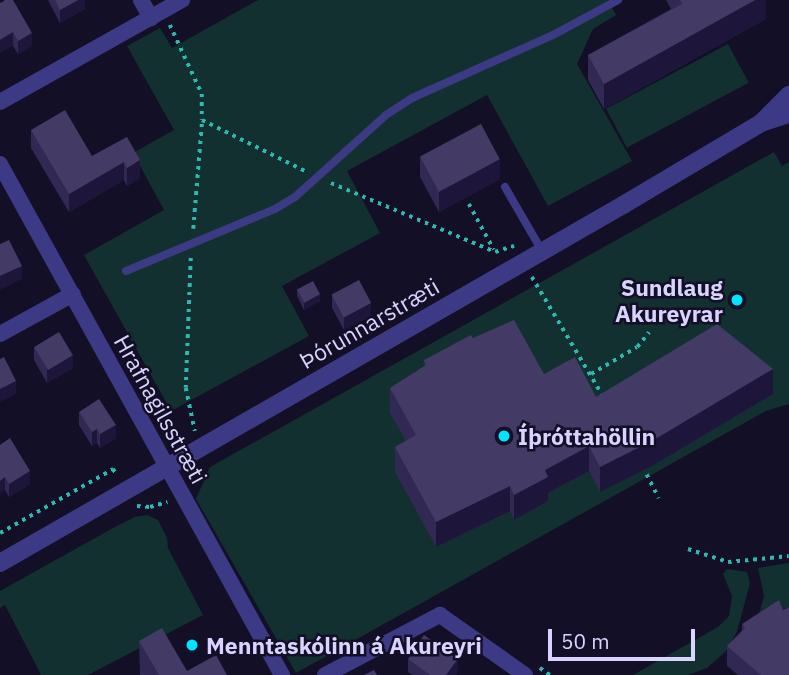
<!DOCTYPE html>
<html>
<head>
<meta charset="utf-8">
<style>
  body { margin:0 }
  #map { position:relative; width:789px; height:675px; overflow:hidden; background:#130f26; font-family:"IBM Plex Sans",sans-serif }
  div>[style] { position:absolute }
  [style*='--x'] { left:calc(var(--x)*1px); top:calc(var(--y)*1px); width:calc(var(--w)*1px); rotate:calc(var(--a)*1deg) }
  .green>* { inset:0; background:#12302f; transform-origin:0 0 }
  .path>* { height:3.5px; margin-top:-1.75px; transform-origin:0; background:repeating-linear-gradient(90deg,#2fb8b0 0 3.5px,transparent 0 8.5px) }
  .service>* { height:8px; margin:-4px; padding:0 4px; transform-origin:4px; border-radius:4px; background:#3d3a85 }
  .minor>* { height:16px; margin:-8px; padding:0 8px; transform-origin:8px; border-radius:8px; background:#3d3a85 }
  .tertiary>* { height:18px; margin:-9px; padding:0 9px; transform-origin:9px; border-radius:9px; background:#3d3a85 }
  .wall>* { inset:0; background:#312854 }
  .shaded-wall>* { inset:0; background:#1d163a }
  .building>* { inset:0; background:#433a66; transform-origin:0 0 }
  .dots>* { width:19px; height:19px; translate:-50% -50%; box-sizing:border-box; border:4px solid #130f26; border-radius:50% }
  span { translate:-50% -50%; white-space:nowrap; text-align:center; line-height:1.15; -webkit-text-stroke:5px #130f26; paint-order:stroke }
  .poi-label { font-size:23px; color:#d9d4ff; font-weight:700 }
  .right { translate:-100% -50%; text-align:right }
  .left { translate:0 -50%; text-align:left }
  .street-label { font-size:23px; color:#d9d4ff }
  .scale { position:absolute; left:548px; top:629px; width:147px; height:32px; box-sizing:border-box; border:4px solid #d9d4ff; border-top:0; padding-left:9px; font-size:21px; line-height:24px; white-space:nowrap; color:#d9d4ff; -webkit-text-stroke:5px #130f26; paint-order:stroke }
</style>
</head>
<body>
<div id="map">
  <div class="green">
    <i style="clip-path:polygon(258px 0,608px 0,616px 15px,593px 29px,577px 64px,632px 161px,548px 206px,487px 95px,347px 171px,380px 233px,282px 286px,309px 336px,171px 411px,84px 255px,164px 210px,133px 153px,174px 130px,127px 46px,160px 28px,172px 48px)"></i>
    <i style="left:728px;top:44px;width:44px;height:138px;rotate:62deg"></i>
    <i style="clip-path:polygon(774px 152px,782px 166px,789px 162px,789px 404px,766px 411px,296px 673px,196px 499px,210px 467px)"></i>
    <i style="clip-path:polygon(147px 515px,158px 520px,167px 538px,168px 548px,203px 615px,88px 675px,41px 675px,5px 605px,0 608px,0 591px,113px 528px,135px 517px)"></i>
    <i style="clip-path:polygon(789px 563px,789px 607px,758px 618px,764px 596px,758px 568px)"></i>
    <i style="clip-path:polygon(727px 569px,747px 572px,750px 583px,737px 632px,725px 652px,707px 668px,688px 675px,633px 675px,718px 627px,729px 616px,732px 596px,723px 574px)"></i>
  </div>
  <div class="path">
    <i style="--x:170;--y:25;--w:76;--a:65.1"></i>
    <i style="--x:202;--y:94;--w:26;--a:90"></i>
    <i style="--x:202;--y:120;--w:115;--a:26.3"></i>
    <i style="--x:331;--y:183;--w:178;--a:22.8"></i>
    <i style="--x:495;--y:252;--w:20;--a:-18"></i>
    <i style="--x:469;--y:204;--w:52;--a:61.5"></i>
    <i style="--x:193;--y:229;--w:109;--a:-85.3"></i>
    <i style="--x:191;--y:258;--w:130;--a:92.2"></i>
    <i style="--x:186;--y:388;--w:44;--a:78.2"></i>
    <i style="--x:532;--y:277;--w:139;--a:59.2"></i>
    <i style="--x:591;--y:374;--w:53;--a:-30.4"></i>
    <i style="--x:637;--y:347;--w:19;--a:-51"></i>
    <i style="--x:643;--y:467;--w:35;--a:63"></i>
    <i style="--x:137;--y:506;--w:13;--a:4"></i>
    <i style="--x:150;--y:507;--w:18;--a:-16"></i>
    <i style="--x:0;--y:533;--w:130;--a:-29.5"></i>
    <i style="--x:113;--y:469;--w:7;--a:56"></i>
    <i style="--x:688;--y:549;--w:42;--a:18"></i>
    <i style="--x:728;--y:562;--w:61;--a:-5.6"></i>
    <i style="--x:540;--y:668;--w:12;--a:35"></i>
  </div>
  <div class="service">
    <i style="--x:505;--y:187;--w:74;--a:60"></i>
    <i style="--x:126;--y:271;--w:161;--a:-22.6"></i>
    <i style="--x:275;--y:209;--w:23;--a:-31"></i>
    <i style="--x:295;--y:197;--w:122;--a:-42"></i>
    <i style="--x:386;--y:115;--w:31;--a:-33"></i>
    <i style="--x:412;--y:98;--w:154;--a:-24.1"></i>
    <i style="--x:553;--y:35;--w:74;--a:-28.3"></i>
  </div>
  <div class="minor">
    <i style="--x:141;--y:0;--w:21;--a:61"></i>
    <i style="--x:0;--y:102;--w:209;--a:-29.3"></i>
    <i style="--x:0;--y:164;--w:584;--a:61.11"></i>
    <i style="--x:0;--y:334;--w:83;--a:-28.7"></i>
    <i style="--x:325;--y:675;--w:130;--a:-27.6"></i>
    <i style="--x:440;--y:615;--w:104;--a:35.2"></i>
  </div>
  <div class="tertiary">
    <i style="--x:761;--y:123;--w:40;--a:-45"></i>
    <i style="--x:0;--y:563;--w:719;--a:-29.88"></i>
    <i style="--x:623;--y:205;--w:161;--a:-30.7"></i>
    <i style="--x:761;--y:123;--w:29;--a:-18"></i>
  </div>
  <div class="wall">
    <i style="clip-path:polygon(48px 0,85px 0,85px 9px,60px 23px)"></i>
    <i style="clip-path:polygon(666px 0,766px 0,766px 19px,604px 109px,588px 80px,588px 55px,671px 9px)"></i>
    <i style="clip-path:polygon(0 2px,32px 46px,18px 54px,13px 46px)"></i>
    <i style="clip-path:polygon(31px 130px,92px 156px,127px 137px,140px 178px,127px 186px,124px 180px,69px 212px,31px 148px)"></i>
    <i style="clip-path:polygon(420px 157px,500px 179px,439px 212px,420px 177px)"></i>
    <i style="clip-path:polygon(297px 289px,320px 301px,304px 310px,297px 296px)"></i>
    <i style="clip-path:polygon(332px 295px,371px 316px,344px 330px,332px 308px)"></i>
    <i style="clip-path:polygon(473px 338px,544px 374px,596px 397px,773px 394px,652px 466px,600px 492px,589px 471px,548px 493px,548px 501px,514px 520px,510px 511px,436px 547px,395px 472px,395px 447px,406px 441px,390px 413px,390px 388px,424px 366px,424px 360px)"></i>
    <i style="clip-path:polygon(34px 347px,73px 368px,47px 383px,34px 360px)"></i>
    <i style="clip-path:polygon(79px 412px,116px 438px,100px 448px,97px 443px,92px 446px,79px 425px)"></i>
    <i style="clip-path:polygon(0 445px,30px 484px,9px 497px,5px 490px)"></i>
    <i style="clip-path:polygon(742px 624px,789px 675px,738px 675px,727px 666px,727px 646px,742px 631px)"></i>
    <i style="clip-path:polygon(139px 641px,187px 671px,227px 675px,140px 675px)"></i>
    <i style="clip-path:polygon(408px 659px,458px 672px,456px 675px,412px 675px,408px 672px)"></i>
  </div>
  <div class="shaded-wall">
    <i style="clip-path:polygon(78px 0,85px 0,85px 9px,60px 23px,60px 10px)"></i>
    <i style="clip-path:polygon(755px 0,766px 0,766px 19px,604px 109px,604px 84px)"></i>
    <i style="clip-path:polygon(13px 32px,13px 46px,0 53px,0 40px)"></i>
    <i style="clip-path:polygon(32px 33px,32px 46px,18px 54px,18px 41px)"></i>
    <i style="clip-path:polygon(500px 159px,500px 179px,439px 212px,439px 192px)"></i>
    <i style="clip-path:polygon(140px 160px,140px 178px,127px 186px,127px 168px)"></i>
    <i style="clip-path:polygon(124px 162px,124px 180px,69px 212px,69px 194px)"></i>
    <i style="clip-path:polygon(22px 266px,22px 279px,0 290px,0 276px)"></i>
    <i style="clip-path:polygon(320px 294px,320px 301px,304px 310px,304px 303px)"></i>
    <i style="clip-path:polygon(371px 303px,371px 316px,344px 330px,344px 317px)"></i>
    <i style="clip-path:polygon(73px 355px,73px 368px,47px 383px,47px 370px)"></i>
    <i style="clip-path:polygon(773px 369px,773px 394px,652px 466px,600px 492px,600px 467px)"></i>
    <i style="clip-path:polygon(16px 381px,16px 394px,0 402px,0 389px)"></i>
    <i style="clip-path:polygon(116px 425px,116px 438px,100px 448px,100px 434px)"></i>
    <i style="clip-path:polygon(97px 429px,97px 443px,92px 446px,92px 432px)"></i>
    <i style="clip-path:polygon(589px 446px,589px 471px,548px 493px,548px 501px,514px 520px,514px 495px,545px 470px)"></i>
    <i style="clip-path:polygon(30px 471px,30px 484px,9px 497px,9px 484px)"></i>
    <i style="clip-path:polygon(5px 477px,5px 490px,0 494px,0 481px)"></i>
    <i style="clip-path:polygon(510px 486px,510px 511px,436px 547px,436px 522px)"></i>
    <i style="clip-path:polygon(458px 659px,458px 672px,456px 675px,446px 675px)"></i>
  </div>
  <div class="building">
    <i style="clip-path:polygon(5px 0,13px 0,32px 33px,18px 41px,13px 32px,0 40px,0 2px,1px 3px)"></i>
    <i style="clip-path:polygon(55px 0,78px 0,60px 10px)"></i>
    <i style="clip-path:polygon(680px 0,755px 0,604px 84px,588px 55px,682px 4px)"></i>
    <i style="clip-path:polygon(65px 110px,92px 156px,127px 137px,140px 160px,127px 168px,124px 162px,69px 194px,31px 130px)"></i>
    <i style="left:481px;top:124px;width:40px;height:69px;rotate:62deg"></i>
    <i style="clip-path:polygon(9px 240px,22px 266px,0 276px,0 244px)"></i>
    <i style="left:359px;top:280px;width:26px;height:31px;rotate:62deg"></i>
    <i style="left:313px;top:281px;width:15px;height:18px;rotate:62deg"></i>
    <i style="clip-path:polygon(514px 320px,544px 374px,575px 357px,596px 397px,717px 324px,773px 369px,652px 441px,600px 467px,589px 446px,545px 470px,548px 477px,514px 495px,510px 486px,436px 522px,395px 447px,416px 435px,390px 388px,426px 365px,424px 360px,471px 335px,473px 338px)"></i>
    <i style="left:59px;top:332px;width:27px;height:29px;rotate:59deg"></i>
    <i style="clip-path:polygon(4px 357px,16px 381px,0 389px,0 359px)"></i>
    <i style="clip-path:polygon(99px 399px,116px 425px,100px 434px,97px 429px,92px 432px,79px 412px)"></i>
    <i style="clip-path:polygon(10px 438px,30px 471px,9px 484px,5px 477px,0 481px,0 445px)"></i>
    <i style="clip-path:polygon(779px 600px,783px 610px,789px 607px,789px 675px,761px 675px,727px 646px,745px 628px,742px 624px)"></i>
    <i style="clip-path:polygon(162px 628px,187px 671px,216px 655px,227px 675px,159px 675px,139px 641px)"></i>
    <i style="clip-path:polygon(424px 635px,458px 659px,446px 675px,430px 675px,408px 659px)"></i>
    <i style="clip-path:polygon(374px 670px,377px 675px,364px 675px)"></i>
  </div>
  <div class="dots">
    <i style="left:737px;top:300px;background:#00e5ff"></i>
    <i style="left:504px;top:436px;background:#00e5ff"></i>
    <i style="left:192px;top:645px;background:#00e5ff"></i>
  </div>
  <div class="poi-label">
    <span class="right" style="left:723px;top:300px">Sundlaug<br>Akureyrar</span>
    <span class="left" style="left:518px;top:436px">Íþróttahöllin</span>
    <span class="left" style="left:206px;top:645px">Menntaskólinn á Akureyri</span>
  </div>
  <div class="street-label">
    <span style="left:369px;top:323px;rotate:-30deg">Þórunnarstræti</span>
    <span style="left:161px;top:409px;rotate:61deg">Hrafnagilsstræti</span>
  </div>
  <div class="scale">50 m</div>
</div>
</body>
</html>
